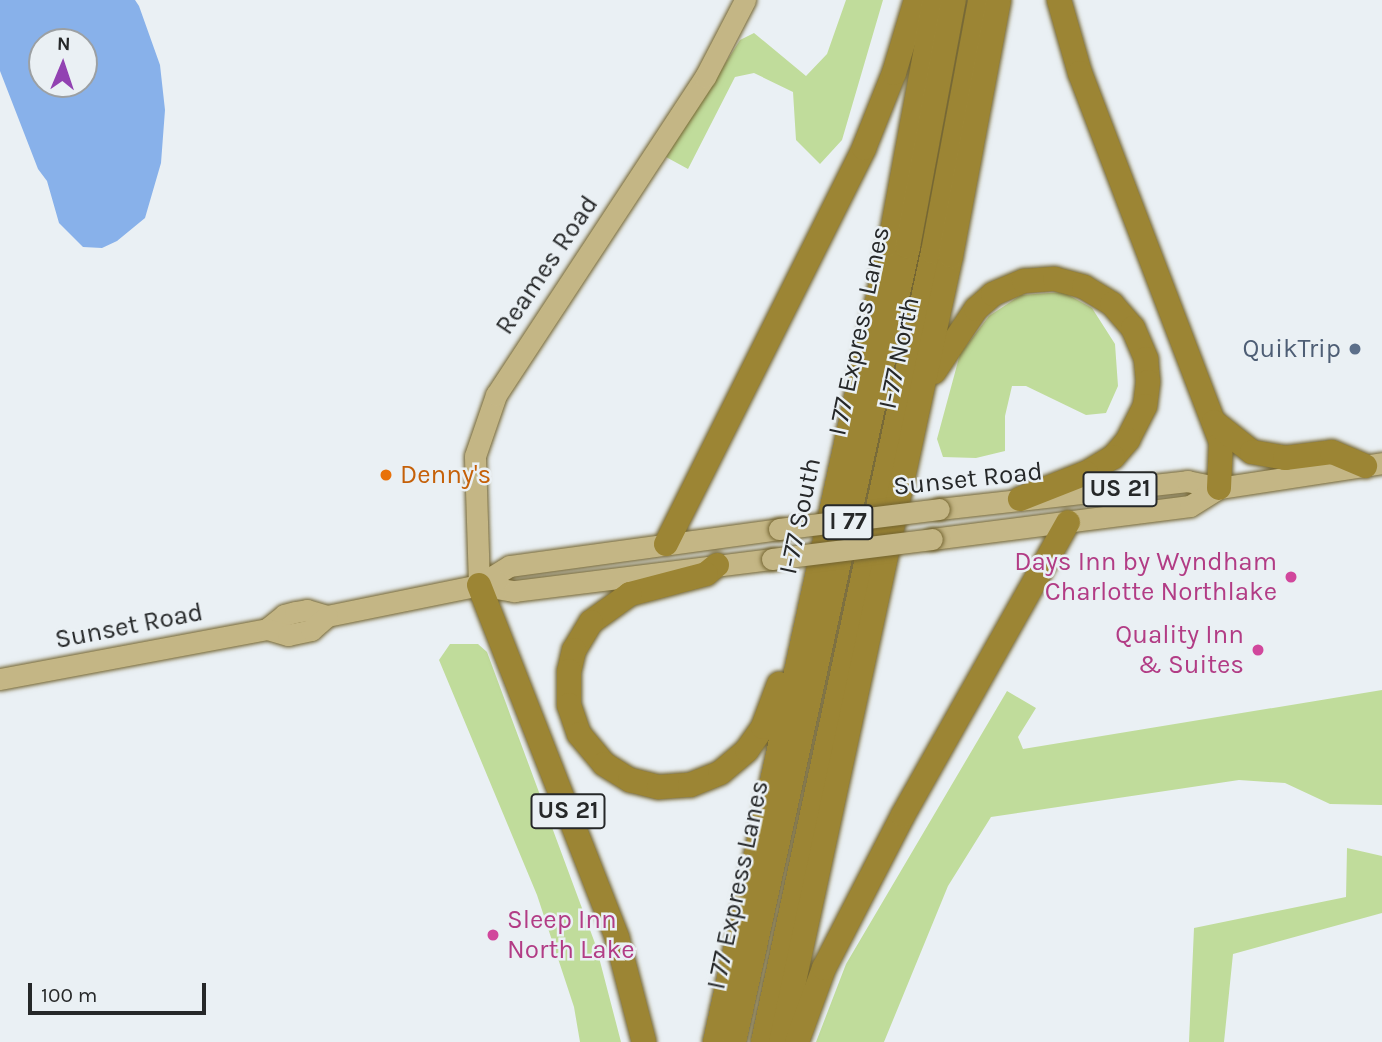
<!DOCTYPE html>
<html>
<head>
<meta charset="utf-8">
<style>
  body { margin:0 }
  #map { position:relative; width:1382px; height:1042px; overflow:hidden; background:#eaf0f4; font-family:Karla,sans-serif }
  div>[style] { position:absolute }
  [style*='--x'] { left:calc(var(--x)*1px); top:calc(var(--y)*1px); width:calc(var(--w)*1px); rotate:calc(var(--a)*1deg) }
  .green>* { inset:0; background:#c0dc9b }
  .water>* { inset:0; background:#88b1ea }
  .roads { filter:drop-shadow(0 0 2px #736430) drop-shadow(0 0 2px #736430) }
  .major>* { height:21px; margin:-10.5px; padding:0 10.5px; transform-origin:10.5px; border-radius:10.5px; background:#c4b685 }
  .highway>* { height:24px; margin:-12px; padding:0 12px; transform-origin:12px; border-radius:12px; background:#9c8534 }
  .bridges { filter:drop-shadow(0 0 2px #736430) drop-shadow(0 0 2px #736430) }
  .major-bridge>* { height:21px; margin:-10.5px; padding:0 10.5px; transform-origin:10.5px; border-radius:10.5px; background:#c4b685 }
  .dots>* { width:19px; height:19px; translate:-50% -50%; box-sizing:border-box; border:4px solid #eaf0f4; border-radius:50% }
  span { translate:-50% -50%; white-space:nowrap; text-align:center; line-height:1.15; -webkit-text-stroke:5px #eaf0f4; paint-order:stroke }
  .shield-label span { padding:2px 5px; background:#eaf0f4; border:2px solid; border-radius:5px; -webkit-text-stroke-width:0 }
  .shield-label { font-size:24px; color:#262829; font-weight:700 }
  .street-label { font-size:26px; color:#262829 }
  .service-label { font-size:26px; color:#4e5e75 }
  .right { translate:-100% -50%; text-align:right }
  .food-label { font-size:26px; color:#c56008 }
  .left { translate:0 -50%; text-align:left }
  .hotel-label { font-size:26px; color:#b23c85 }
  .north { position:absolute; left:28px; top:28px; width:70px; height:70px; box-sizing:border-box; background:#eaf0f4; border:2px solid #9ca0a3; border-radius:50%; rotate:2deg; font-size:19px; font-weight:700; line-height:28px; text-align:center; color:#262829 }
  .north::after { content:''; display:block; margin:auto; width:24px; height:32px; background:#9242b2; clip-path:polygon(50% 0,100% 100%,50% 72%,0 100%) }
  .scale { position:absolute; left:28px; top:983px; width:178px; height:32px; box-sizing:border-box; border:4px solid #262829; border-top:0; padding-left:9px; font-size:21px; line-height:24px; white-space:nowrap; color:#262829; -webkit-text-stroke:5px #eaf0f4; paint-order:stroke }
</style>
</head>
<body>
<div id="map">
  <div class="green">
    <i style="clip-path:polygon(846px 0,883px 0,842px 140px,820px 164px,796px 140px,793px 92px,754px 73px,735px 77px,688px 169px,666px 157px,740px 40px,754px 33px,806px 76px,827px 54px)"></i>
    <i style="clip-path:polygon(1063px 292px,1092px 308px,1115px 344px,1118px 386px,1106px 413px,1086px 415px,1026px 386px,1012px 386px,1005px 416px,1005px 451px,976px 458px,943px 457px,937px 439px,960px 354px,989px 316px,1021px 295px)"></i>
    <i style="clip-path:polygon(450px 644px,478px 644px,487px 652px,596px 946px,621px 1042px,580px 1042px,574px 1007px,537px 895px,439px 660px)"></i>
    <i style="clip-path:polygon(1382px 690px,1382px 805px,1330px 804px,1285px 783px,1239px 780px,991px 817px,948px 886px,884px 1042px,816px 1042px,846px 964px,1007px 691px,1036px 708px,1018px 737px,1023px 749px)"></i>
    <i style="clip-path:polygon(1347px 848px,1382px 856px,1382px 913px,1233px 954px,1224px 1042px,1189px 1042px,1194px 928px,1346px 897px)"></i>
  </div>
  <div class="water">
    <i style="clip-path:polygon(evenodd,0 0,135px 0,139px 6px,160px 65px,165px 110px,161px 163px,145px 218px,117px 241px,102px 248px,83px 247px,59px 223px,47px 181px,38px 169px,0 71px,0 0,42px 42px,84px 42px,84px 84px,42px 84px,42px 42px)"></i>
  </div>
  <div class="roads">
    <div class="major">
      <i style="--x:939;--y:509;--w:250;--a:-6.4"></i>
      <i style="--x:1187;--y:481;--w:33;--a:12"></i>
      <i style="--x:1219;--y:488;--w:165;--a:-8.7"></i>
      <i style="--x:932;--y:539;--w:260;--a:-7.3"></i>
      <i style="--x:1190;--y:506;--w:34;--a:-32"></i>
      <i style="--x:479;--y:585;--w:129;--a:-91.8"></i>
      <i style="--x:475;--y:456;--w:65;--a:-71"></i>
      <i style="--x:496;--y:395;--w:381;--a:-56.7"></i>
      <i style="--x:705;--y:77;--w:87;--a:-62.5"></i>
      <i style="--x:479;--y:585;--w:36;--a:10"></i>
      <i style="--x:514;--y:591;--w:260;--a:-7.1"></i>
      <i style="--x:267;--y:629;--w:22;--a:-39"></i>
      <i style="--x:284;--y:615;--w:11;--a:-15"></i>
      <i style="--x:295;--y:612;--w:12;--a:-9"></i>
      <i style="--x:307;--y:610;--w:21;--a:17"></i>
      <i style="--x:327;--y:616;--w:155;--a:-11.5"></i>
      <i style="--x:479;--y:585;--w:36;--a:-32"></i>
      <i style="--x:510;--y:566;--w:272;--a:-7.8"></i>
      <i style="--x:0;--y:679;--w:272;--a:-10.6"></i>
      <i style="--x:267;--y:629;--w:22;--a:16"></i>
      <i style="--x:288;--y:635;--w:24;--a:-12"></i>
      <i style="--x:311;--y:630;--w:21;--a:-41"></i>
    </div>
    <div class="highway">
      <i style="--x:1059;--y:0;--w:76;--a:74"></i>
      <i style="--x:1080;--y:73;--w:395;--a:69.1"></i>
      <i style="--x:1221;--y:442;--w:46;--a:92.5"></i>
      <i style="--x:934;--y:372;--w:76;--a:-56.3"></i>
      <i style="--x:976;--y:309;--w:23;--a:-41"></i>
      <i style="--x:993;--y:294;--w:34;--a:-23"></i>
      <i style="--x:1024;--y:281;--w:31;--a:-4"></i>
      <i style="--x:1055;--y:279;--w:30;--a:15"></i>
      <i style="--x:1084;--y:287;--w:33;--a:31"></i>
      <i style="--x:1112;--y:304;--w:32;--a:49"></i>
      <i style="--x:1133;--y:328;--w:34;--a:67"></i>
      <i style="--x:1146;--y:359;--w:23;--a:85"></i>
      <i style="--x:1148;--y:382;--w:24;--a:97"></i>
      <i style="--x:1145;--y:406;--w:38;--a:117"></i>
      <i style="--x:1128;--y:440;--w:23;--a:131"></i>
      <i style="--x:1113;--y:457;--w:31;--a:149"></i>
      <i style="--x:1086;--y:473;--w:71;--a:158.5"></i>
      <i style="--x:1214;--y:422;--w:48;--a:38.3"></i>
      <i style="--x:1252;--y:452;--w:34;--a:10"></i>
      <i style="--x:1285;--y:458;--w:47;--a:-7.3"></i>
      <i style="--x:1332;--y:452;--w:36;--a:23"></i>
      <i style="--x:666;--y:544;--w:443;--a:-63.4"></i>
      <i style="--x:864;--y:148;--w:81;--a:-68.2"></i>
      <i style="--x:894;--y:73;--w:76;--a:-73.2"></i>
      <i style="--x:717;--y:565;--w:14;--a:141"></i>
      <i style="--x:706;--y:574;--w:79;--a:165.3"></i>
      <i style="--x:630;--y:594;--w:48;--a:144.3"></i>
      <i style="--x:591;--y:622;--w:33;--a:121"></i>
      <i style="--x:574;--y:650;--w:22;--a:103"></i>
      <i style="--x:569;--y:671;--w:34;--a:90"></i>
      <i style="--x:569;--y:705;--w:31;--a:71"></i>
      <i style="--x:579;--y:734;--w:39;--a:50"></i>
      <i style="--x:604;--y:764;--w:31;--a:32"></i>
      <i style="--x:630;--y:780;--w:30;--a:14"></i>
      <i style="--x:659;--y:787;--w:31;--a:-4"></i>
      <i style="--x:690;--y:785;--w:32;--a:-22"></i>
      <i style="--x:720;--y:773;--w:35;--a:-40"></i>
      <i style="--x:747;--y:750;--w:28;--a:-55"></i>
      <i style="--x:763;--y:727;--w:46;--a:-69.6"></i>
      <i style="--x:479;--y:585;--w:379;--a:68.6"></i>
      <i style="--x:617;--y:938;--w:107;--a:75.4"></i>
      <i style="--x:715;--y:1042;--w:818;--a:-77.65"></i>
      <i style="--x:890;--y:243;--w:247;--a:-79.5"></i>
      <i style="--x:734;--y:1042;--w:814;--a:-77.65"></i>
      <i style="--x:908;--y:247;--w:251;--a:-79.5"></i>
      <i style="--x:763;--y:1042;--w:808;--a:-77.86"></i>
      <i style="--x:933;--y:252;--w:256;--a:-79.4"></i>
      <i style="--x:781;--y:1042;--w:804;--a:-77.8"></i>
      <i style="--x:951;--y:256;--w:260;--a:-79.4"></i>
      <i style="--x:797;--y:1042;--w:79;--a:-70"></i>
      <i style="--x:824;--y:968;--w:172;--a:-62.7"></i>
      <i style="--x:903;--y:815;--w:336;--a:-60.6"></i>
    </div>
  </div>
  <div class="bridges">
    <div class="major-bridge">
      <i style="--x:779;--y:529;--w:161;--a:-7.1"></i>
      <i style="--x:772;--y:559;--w:161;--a:-7.1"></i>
    </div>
  </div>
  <div class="dots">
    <i style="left:1355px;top:349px;background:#5c6f8a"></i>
    <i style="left:386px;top:475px;background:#e8710a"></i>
    <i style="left:1291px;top:577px;background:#d1479c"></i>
    <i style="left:1258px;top:650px;background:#d1479c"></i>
    <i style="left:493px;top:935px;background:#d1479c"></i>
  </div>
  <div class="shield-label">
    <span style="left:1120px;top:489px">US 21</span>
    <span style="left:848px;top:522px">I 77</span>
    <span style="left:568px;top:811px">US 21</span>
  </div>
  <div class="street-label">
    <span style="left:547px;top:265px;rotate:-56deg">Reames Road</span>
    <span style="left:859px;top:331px;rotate:-78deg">I 77 Express Lanes</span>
    <span style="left:899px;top:353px;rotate:-78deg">I-77 North</span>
    <span style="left:968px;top:479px;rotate:-6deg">Sunset Road</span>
    <span style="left:800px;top:516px;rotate:-78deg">I-77 South</span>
    <span style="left:129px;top:626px;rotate:-11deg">Sunset Road</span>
    <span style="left:738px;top:885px;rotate:-78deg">I 77 Express Lanes</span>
  </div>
  <div class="service-label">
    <span class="right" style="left:1341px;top:349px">QuikTrip</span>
  </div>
  <div class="food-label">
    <span class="left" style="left:400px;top:475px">Denny's</span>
  </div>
  <div class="hotel-label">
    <span class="right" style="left:1277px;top:577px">Days Inn by Wyndham<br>Charlotte Northlake</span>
    <span class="right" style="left:1244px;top:650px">Quality Inn<br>&amp; Suites</span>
    <span class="left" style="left:507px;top:935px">Sleep Inn<br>North Lake</span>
  </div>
  <div class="north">N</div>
  <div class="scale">100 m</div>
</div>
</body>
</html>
